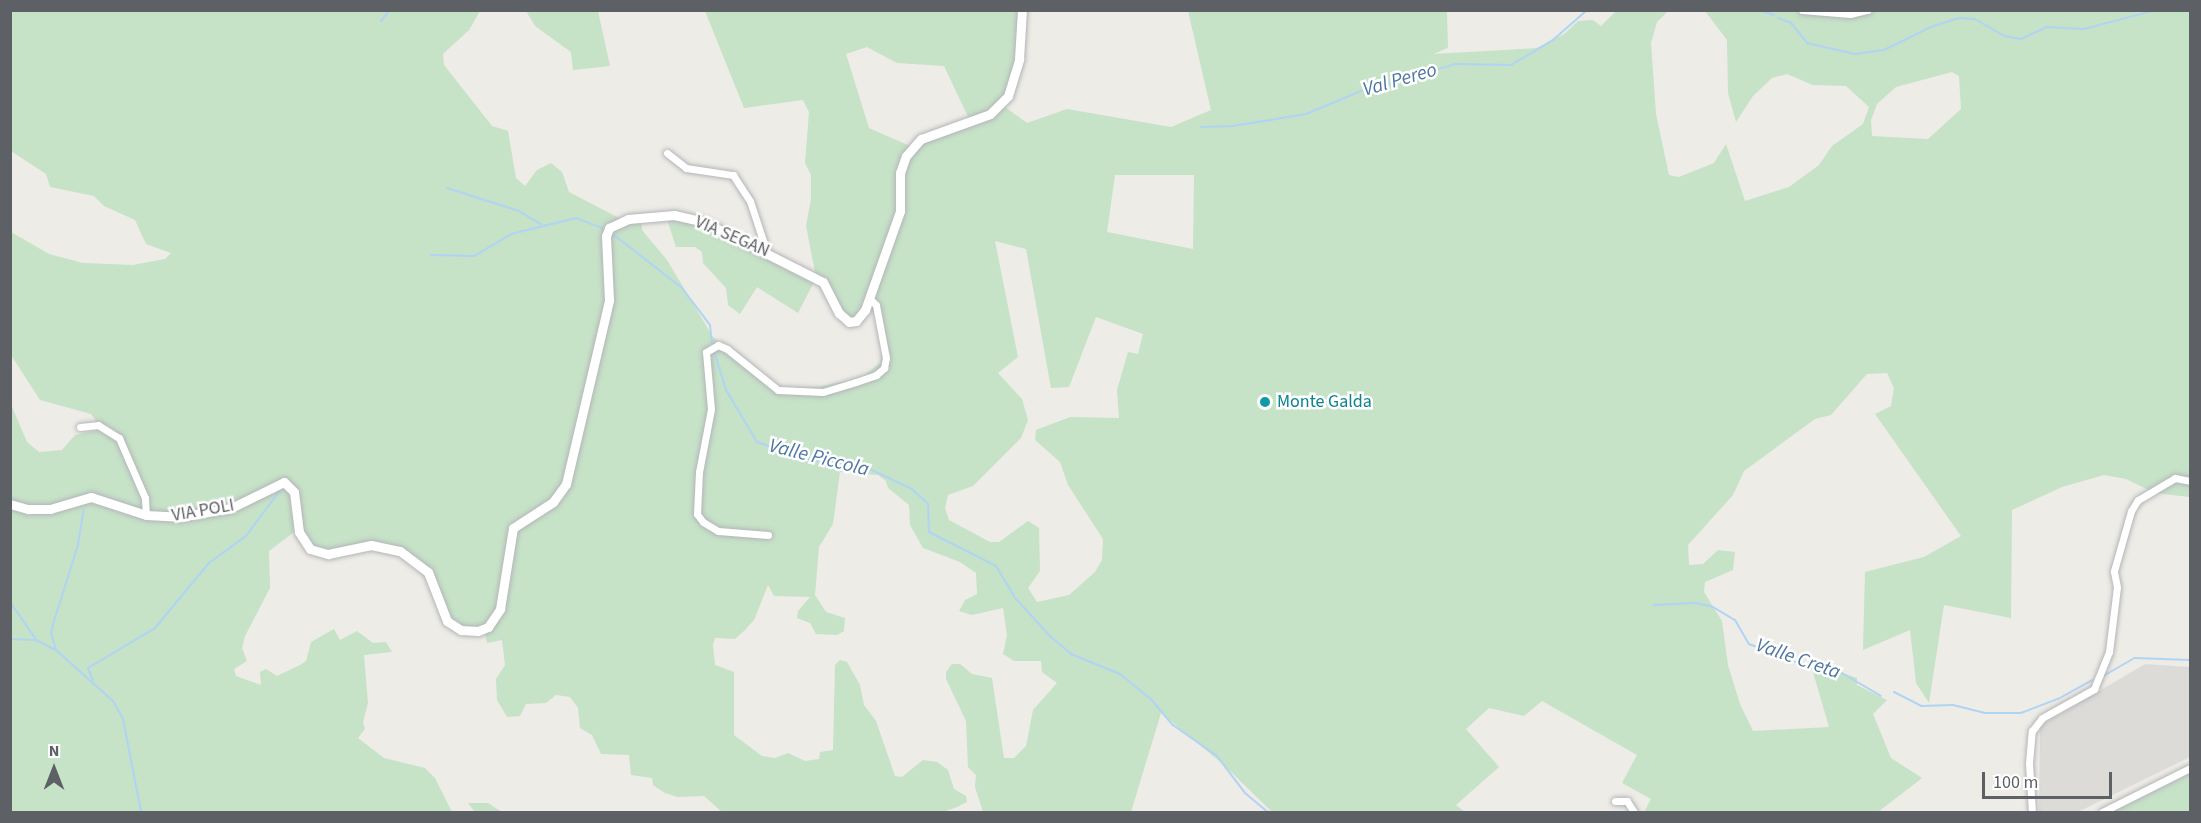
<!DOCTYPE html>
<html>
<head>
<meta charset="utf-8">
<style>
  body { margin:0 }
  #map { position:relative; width:2201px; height:823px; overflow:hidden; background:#eeece6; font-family:"Source Sans 3",sans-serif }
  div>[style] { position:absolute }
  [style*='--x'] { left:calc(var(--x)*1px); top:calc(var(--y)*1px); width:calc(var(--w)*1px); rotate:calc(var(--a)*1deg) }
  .industrial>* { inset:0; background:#dddbd8 }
  .green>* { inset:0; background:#c6e2c7 }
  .stream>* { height:2px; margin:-1px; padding:0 1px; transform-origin:1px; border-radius:1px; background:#b0d4f4 }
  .roads { filter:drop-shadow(0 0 2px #b3b5b9) drop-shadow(0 0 2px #b3b5b9) }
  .street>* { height:7px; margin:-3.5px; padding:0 3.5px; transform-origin:3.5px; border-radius:3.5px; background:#fff }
  .secondary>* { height:9px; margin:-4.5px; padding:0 4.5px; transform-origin:4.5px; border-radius:4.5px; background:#fff }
  .dots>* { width:16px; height:16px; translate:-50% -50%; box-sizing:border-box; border:3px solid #fff; border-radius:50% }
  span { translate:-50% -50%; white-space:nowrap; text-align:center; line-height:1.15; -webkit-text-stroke:5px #fff; paint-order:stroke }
  .street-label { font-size:18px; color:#5d6064 }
  .culture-label { font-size:18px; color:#0d838f }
  .left { translate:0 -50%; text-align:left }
  .water-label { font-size:20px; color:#4e75a4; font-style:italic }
  .frame { position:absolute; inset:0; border:12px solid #5d6064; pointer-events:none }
  .north { position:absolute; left:24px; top:739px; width:60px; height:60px; -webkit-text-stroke:4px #fff; paint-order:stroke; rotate:0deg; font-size:16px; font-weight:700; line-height:24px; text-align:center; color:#5d6064 }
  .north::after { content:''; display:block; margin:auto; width:21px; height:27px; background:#5d6064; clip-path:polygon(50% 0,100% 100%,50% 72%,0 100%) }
  .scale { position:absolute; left:1982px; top:772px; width:130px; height:27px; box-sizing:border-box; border:3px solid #5d6064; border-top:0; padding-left:8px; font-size:18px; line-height:21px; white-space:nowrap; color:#5d6064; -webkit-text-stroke:4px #fff; paint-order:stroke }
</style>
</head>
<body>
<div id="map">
  <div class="industrial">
    <i style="clip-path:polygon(2145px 664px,2190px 667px,2190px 757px,2078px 812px,2039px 812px,2040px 726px)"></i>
  </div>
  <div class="green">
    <i style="clip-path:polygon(evenodd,11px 11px,480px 11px,469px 30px,443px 54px,444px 65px,492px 126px,508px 131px,516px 178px,525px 186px,537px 170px,551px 163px,562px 172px,569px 192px,621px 219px,641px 217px,642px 230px,667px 260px,713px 337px,780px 388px,817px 387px,861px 378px,880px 363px,884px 342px,872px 300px,851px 320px,816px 278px,798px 313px,757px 287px,740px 314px,728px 305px,726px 288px,703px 263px,702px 252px,695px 247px,676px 247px,666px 216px,700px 221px,816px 277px,806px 226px,811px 199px,811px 175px,805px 163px,809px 112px,803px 100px,744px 108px,705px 11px,1021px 11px,1021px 44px,1001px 104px,1027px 123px,1067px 109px,1171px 127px,1211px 110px,1188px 11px,1447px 11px,1448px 48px,1433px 54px,1537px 48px,1564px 34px,1578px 21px,1593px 20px,1601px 26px,1616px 11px,1668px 11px,1657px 22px,1651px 43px,1656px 114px,1669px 175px,1679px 177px,1714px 163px,1726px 144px,1745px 201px,1789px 187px,1819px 165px,1832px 146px,1863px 124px,1869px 107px,1846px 86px,1813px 85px,1787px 74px,1772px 78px,1753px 96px,1736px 122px,1728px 93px,1727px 40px,1705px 11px,2190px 11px,2190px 497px,2155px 493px,2126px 479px,2104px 475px,2062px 487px,2012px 510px,2011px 618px,1944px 605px,1929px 703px,1916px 683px,1910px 630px,1863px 650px,1865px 572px,1924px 557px,1961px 536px,1875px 414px,1891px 406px,1894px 388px,1887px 373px,1867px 374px,1831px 415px,1815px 419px,1744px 471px,1733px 495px,1688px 545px,1689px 565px,1703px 564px,1718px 550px,1735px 552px,1733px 570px,1705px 582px,1704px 592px,1722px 621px,1728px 665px,1740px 704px,1753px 731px,1829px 727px,1810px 662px,1857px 678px,1857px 685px,1887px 700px,1873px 714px,1891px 758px,1922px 778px,1878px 812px,1644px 812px,1651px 799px,1622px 783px,1637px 755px,1542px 701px,1524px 716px,1489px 708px,1466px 729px,1499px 767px,1456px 805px,1465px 812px,1272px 812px,1224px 765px,1161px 713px,1131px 812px,983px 812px,975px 787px,976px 775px,968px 767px,966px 721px,946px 679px,946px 672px,952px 664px,960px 664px,972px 674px,992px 678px,1004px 758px,1014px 758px,1026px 746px,1033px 710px,1057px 683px,1042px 672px,1041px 661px,1014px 661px,1003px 654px,1007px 635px,1003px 608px,972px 615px,959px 611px,965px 600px,977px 594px,976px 573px,960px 562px,923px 548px,910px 525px,909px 505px,888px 488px,886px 481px,878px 475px,840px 472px,833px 524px,819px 547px,815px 595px,826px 612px,845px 618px,844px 631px,837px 635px,816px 634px,810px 623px,797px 618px,798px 611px,810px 597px,774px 596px,768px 585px,754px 620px,745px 630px,735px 639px,715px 638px,713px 645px,715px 665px,734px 672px,734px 735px,762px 756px,775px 758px,788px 753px,805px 761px,819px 759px,820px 752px,833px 750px,835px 665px,840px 660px,847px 662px,860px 685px,864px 705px,876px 721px,895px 776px,902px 777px,923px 760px,937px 762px,948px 770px,954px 789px,966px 796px,967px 802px,955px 808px,942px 812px,722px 812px,704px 796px,678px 797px,665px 793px,653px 785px,652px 778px,631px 775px,629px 755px,601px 754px,592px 735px,580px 728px,578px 708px,570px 697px,556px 695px,546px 703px,526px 704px,520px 716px,507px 717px,497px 700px,496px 679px,505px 665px,502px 640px,487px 643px,484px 629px,462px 631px,448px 622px,429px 575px,412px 558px,374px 545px,320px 555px,298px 529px,269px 551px,270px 588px,245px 636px,242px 648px,247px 661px,234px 669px,236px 676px,261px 685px,260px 672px,266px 669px,277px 676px,300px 665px,306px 661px,311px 642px,334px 629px,340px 640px,357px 631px,373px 643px,386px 642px,392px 652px,364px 655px,368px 703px,363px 722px,365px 729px,358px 738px,384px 758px,425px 768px,435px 778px,452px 812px,11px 812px,10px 402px,27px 442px,39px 452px,62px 450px,75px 435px,102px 429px,91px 414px,40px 400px,11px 355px,11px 232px,49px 254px,83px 263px,133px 265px,165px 259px,171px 253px,146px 244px,135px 220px,104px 206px,94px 196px,50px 187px,46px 174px,11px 151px,11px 11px,867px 47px,897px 63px,944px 66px,971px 123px,910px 146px,869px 128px,846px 54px,867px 47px,11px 11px,1952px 72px,1959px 76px,1961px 109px,1928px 139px,1872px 136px,1871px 120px,1877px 104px,1896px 87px,1952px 72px,11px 11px,1115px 175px,1194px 175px,1193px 249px,1107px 232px,1115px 175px,11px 11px,995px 241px,1026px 249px,1051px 388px,1069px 387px,1096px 317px,1143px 334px,1138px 354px,1128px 352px,1117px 390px,1119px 418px,1070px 417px,1036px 430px,1035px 440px,1060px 462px,1068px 485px,1103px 539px,1102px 560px,1095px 572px,1069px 595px,1037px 602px,1028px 588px,1040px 571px,1039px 528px,1028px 521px,999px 542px,990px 542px,949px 520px,945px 508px,948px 495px,973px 486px,1021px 438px,1028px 420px,1022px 399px,998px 373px,1018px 357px,995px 241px)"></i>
    <i style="clip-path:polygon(526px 11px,598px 11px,610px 66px,573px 70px,571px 52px,535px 26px)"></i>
    <i style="clip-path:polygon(2190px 769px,2190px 812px,2103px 812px)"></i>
    <i style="clip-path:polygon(468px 803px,488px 803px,502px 812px,475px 812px)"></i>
  </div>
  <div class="stream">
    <i style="--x:1762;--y:11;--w:13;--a:18"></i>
    <i style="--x:1778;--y:18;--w:14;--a:21"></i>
    <i style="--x:1791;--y:23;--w:26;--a:51"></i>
    <i style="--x:1807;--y:43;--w:49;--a:12.9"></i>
    <i style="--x:1855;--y:54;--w:29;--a:-8"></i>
    <i style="--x:1884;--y:50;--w:52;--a:-26.1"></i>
    <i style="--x:1931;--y:27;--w:29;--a:-18"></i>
    <i style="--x:1959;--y:18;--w:16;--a:4"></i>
    <i style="--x:1975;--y:19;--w:34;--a:30"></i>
    <i style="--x:2004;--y:36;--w:17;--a:10"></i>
    <i style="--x:2021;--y:39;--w:29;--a:-25"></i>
    <i style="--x:2047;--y:27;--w:37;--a:3"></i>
    <i style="--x:2084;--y:29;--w:74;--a:-14.8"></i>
    <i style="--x:381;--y:21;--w:14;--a:-51"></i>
    <i style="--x:1201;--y:127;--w:32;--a:-2"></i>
    <i style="--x:1233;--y:126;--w:74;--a:-9.3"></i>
    <i style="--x:1306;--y:114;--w:60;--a:-22.7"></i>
    <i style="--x:1361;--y:91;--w:99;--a:-15.9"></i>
    <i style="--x:1456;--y:64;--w:55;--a:1"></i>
    <i style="--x:1511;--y:65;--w:49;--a:-30.8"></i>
    <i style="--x:1553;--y:40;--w:45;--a:-41.4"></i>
    <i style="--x:447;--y:188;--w:76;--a:17.7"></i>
    <i style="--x:519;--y:211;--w:26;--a:31"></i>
    <i style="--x:614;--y:235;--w:86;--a:37.9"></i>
    <i style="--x:682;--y:288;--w:46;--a:52.9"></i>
    <i style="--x:710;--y:325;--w:18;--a:84"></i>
    <i style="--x:431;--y:255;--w:43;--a:1.3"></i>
    <i style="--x:474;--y:256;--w:43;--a:-30.7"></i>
    <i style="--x:511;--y:234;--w:67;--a:-13.8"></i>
    <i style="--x:576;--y:218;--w:31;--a:21"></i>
    <i style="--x:714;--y:351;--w:41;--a:72.9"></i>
    <i style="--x:726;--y:390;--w:61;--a:59.2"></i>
    <i style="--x:757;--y:442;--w:58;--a:18.1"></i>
    <i style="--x:812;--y:460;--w:49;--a:5.8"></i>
    <i style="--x:861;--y:465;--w:56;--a:25.2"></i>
    <i style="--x:912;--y:489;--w:22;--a:43"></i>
    <i style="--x:928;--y:504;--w:28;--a:88"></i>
    <i style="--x:929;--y:532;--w:75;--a:26.9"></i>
    <i style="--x:996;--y:566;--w:39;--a:59"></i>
    <i style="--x:1016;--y:599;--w:52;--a:47.4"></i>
    <i style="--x:1051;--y:637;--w:26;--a:40"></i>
    <i style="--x:1071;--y:654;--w:53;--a:22.2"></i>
    <i style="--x:1120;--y:674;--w:38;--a:39"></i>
    <i style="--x:1150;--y:698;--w:35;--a:50"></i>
    <i style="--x:1173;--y:725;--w:54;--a:35.2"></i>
    <i style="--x:1217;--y:756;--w:46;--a:52.9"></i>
    <i style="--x:1245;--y:793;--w:30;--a:40"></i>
    <i style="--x:10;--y:602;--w:44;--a:55.2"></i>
    <i style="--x:1654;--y:605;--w:42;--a:-2.7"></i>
    <i style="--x:1696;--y:603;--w:17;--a:13"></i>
    <i style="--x:1713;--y:607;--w:26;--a:31"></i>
    <i style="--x:1735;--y:620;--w:28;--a:60"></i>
    <i style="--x:1749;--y:644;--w:70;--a:21"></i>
    <i style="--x:1814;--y:669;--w:28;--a:8"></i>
    <i style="--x:1842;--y:673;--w:45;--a:30.5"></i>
    <i style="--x:10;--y:639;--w:26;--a:2"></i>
    <i style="--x:36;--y:640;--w:22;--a:27"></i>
    <i style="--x:56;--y:650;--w:76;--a:41.8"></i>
    <i style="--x:113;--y:701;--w:21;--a:61"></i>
    <i style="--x:123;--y:719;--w:95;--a:79"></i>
    <i style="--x:56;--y:650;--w:18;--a:-106"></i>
    <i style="--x:51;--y:633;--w:12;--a:-76"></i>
    <i style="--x:54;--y:621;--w:80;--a:-72.5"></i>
    <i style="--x:78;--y:545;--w:36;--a:-81"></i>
    <i style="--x:2105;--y:675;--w:34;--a:-30"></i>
    <i style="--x:2135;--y:658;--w:55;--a:2.1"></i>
    <i style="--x:93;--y:680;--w:13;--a:-113"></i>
    <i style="--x:88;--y:668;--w:78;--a:-30.8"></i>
    <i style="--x:155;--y:628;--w:85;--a:-50.3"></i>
    <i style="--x:209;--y:563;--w:46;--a:-36.1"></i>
    <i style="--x:246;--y:536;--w:59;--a:-53.3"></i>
    <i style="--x:1894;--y:692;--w:30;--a:27"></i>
    <i style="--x:1921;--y:706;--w:32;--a:-2"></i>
    <i style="--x:1953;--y:705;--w:33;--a:14"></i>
    <i style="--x:1985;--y:713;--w:36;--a:0"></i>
    <i style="--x:2021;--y:713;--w:40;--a:-21"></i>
    <i style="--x:2058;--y:699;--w:39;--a:-29"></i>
  </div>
  <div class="roads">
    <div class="street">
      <i style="--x:1802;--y:10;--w:48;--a:4.8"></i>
      <i style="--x:1850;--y:14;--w:18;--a:-13"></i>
      <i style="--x:667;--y:153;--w:24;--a:38"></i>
      <i style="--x:686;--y:168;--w:48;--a:8.5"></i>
      <i style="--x:733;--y:175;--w:31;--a:57"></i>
      <i style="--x:750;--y:201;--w:52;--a:71.9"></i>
      <i style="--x:80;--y:427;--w:18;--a:-6"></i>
      <i style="--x:98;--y:425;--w:25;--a:32"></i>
      <i style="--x:119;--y:438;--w:65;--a:66.6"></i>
      <i style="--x:145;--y:498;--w:17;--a:87"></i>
      <i style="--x:768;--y:535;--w:50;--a:-175.4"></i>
      <i style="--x:718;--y:531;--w:17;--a:-149"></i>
      <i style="--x:703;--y:522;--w:10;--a:-127"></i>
      <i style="--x:697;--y:514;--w:42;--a:-87.3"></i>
      <i style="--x:699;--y:472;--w:64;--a:-79.2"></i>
      <i style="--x:711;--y:409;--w:57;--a:-95"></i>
      <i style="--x:706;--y:352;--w:14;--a:-30"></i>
      <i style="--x:718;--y:345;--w:10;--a:24"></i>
      <i style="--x:727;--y:349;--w:65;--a:38.8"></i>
      <i style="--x:778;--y:390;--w:45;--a:2.5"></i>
      <i style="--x:823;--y:392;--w:34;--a:-17"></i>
      <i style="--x:856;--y:382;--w:21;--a:-19"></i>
      <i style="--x:876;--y:375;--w:11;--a:-41"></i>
      <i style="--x:884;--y:368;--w:10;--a:-79"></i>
      <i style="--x:886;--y:358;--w:54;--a:-100.7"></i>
      <i style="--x:876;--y:305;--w:10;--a:-135"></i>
      <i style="--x:1615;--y:801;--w:12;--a:0"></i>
      <i style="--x:1627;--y:801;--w:13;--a:58"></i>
      <i style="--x:2032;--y:812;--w:49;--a:-93.5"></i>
      <i style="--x:2029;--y:763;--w:32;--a:-85"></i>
      <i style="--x:2032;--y:731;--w:16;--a:-52"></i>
      <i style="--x:2042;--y:718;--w:60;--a:-29.1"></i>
      <i style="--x:2094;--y:689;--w:40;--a:-68"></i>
      <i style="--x:2109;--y:652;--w:65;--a:-83"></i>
      <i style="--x:2117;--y:587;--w:16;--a:-101"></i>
      <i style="--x:2114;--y:571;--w:62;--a:-74.2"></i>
      <i style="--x:2131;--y:511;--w:13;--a:-58"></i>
      <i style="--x:2138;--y:500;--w:43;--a:-30.7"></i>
      <i style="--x:2175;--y:478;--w:15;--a:11"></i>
      <i style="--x:2102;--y:812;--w:98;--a:-26.6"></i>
    </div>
    <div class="secondary">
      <i style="--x:10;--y:504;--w:19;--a:16"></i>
      <i style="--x:28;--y:509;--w:22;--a:0"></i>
      <i style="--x:50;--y:509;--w:43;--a:-16.3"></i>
      <i style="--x:91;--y:497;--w:58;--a:18.1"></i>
      <i style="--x:146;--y:515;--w:33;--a:3"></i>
      <i style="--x:179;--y:517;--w:53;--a:-9.8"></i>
      <i style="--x:231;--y:508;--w:59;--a:-26.1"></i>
      <i style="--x:284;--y:482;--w:14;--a:45"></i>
      <i style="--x:294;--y:492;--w:40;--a:82.9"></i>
      <i style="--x:299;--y:532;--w:20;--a:57"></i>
      <i style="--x:310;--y:549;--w:19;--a:16"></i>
      <i style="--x:328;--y:554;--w:44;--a:-11.8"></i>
      <i style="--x:371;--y:545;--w:30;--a:12"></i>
      <i style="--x:400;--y:551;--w:35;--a:37"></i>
      <i style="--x:428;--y:572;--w:53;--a:68.8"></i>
      <i style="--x:447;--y:621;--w:17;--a:33"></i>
      <i style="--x:461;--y:630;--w:17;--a:3"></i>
      <i style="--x:478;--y:631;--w:11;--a:-22"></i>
      <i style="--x:488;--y:627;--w:22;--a:-56"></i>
      <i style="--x:500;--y:609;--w:82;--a:-80.9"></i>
      <i style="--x:513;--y:528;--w:48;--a:-33"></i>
      <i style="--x:553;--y:502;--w:22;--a:-54"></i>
      <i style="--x:566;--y:484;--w:189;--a:-76.8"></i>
      <i style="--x:609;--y:300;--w:64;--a:-92.7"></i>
      <i style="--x:606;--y:236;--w:9;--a:-69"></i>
      <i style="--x:609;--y:228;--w:21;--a:-25"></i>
      <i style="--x:628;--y:219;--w:46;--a:-5"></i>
      <i style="--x:674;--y:215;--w:31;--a:13"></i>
      <i style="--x:704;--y:222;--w:133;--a:26.8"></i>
      <i style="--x:823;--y:282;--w:35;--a:63"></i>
      <i style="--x:839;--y:313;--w:13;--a:42"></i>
      <i style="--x:849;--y:322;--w:7;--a:-8"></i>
      <i style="--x:856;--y:321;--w:14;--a:-51"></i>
      <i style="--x:865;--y:310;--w:105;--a:-70.5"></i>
      <i style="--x:900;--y:211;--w:38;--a:-90"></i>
      <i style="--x:900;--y:173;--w:18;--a:-71"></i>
      <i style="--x:906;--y:156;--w:23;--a:-49"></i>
      <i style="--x:921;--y:139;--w:73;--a:-19.9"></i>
      <i style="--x:990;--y:114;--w:25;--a:-45"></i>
      <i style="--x:1008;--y:96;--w:39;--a:-73"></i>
      <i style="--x:1019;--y:59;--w:49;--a:-86.5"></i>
    </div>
  </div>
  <div class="dots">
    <i style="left:1265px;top:402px;background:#0f9aa8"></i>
  </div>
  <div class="street-label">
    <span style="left:732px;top:237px;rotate:23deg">VIA SEGAN</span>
    <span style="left:203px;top:511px;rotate:-10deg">VIA POLI</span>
  </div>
  <div class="culture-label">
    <span class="left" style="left:1277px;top:402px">Monte Galda</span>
  </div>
  <div class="water-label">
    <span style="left:1400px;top:80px;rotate:-16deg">Val Pereo</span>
    <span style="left:819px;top:458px;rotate:14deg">Valle Piccola</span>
    <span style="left:1798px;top:659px;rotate:19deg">Valle Creta</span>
  </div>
  <div class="frame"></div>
  <div class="north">N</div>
  <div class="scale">100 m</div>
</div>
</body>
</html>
